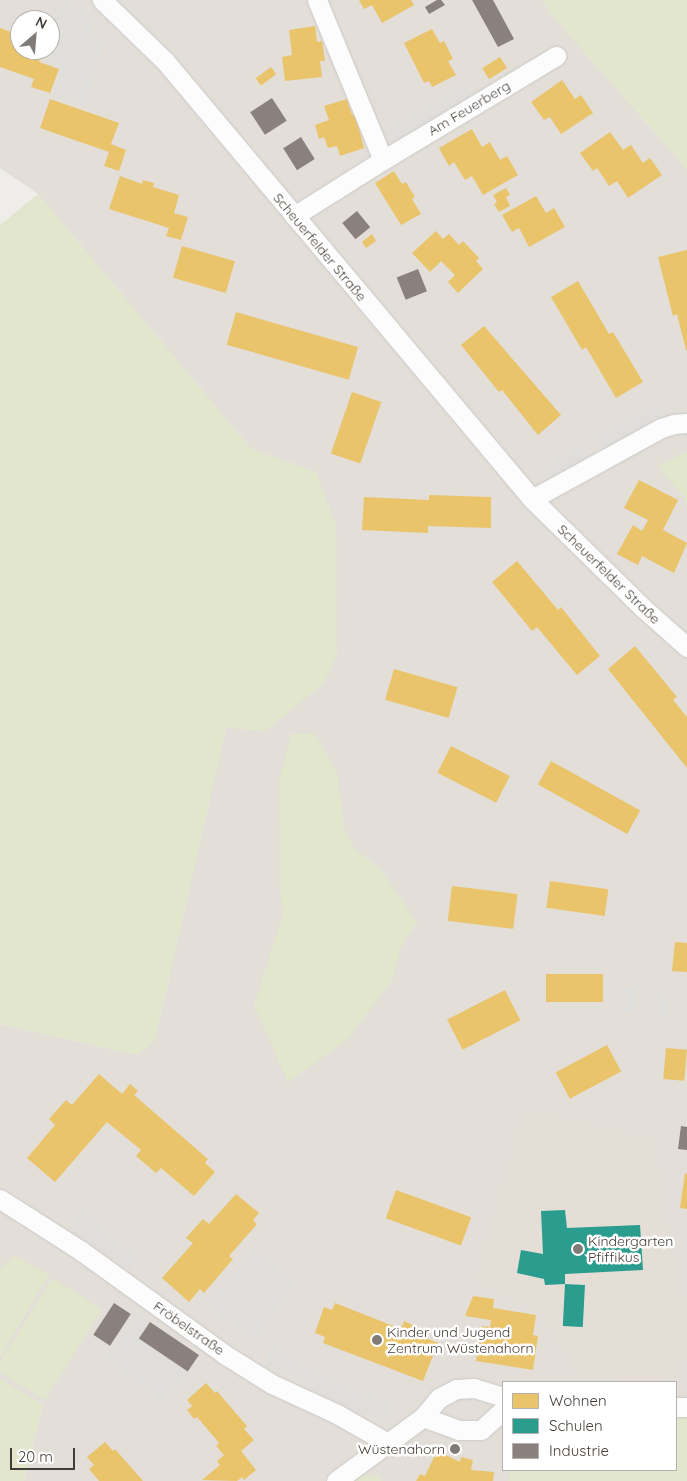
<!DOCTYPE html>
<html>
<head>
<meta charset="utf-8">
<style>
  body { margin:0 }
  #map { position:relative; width:687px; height:1481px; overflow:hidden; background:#efedea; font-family:Quicksand,sans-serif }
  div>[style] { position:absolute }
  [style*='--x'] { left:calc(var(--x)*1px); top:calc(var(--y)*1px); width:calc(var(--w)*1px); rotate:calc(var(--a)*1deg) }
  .residential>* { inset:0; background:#e3ded8 }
  .education>* { inset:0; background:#e5ded6 }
  .green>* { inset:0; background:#e1e6cd }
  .parking>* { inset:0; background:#e0dedb; transform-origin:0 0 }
  .homes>* { inset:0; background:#e9c46a; transform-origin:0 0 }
  .schools>* { inset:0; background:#2a9d8f; transform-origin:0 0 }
  .industry>* { inset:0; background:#8a817c; transform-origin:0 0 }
  .roads { filter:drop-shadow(0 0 1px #cbc9c6) drop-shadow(0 0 1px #cbc9c6) }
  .minor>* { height:19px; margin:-9.5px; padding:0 9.5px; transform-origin:9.5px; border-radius:9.5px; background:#fdfcfc }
  .dots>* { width:14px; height:14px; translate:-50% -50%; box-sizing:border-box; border:2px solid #fff; border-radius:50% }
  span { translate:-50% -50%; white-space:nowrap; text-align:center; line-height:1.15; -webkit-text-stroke:5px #fff; paint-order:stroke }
  .street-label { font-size:14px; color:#443d37 }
  .poi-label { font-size:14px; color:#443d37 }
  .left { translate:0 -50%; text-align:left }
  .right { translate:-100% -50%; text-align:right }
  .legend { position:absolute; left:502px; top:1381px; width:175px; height:90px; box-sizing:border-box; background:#fff; border:1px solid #b4b1af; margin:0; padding:6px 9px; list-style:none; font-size:15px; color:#443d37 }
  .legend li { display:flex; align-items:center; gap:10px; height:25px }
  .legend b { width:25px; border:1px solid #b4b1af }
  .north { position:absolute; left:10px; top:10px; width:50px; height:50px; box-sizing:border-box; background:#fff; border:1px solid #b4b1af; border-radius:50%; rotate:27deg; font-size:14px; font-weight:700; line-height:20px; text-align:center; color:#443d37 }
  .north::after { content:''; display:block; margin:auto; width:18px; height:22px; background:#807b76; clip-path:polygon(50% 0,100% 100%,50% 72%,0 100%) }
  .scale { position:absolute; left:10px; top:1448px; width:65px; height:22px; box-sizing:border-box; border:2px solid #443d37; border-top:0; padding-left:6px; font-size:15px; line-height:18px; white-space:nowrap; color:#443d37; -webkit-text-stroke:4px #fff; paint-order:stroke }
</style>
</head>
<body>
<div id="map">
  <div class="residential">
    <i style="clip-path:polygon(evenodd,0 0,543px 0,551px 14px,687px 169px,687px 1481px,0 1481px,0 1024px,137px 1055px,155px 1040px,226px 727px,316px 472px,251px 449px,38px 194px,0 168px,0 0,20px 20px,50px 20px,50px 50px,20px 50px,20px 20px,0 0,503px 1382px,676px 1382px,676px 1470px,503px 1470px,503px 1382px)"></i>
  </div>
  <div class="education">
    <i style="clip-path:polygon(525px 1111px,653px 1144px,664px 1218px,687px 1328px,687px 1354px,664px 1382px,579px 1375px,544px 1310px,477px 1280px)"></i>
  </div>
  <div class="green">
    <i style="clip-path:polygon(543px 0,687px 0,687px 169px,551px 14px)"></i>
    <i style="clip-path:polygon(38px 194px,251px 449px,316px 472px,336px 525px,337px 655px,323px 684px,265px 731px,226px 728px,155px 1040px,137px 1055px,0 1024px,0 225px)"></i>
    <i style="clip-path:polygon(687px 452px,687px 506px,685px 498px,657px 466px)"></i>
    <i style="clip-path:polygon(291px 734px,315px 734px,337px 772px,345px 832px,355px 849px,381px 870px,417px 922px,401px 947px,393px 979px,347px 1040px,288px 1082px,254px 1005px,284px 912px,280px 896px,279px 780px)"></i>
    <i style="clip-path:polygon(15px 1256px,49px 1274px,0 1358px,0 1269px)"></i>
    <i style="clip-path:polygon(52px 1278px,102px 1309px,45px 1400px,0 1372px,0 1363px)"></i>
    <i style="clip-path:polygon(0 1379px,43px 1405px,24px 1481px,0 1481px)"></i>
    <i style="clip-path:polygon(676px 1407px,687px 1407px,687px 1481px,508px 1481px,511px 1470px,676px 1470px)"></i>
    <i style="clip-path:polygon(342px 1475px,377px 1476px,383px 1481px,336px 1481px)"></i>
  </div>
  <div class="parking">
    <i style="clip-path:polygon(68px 3px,95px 21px,89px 34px,103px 43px,86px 104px,54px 95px,63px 66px,45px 57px,47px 50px,50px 50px,53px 21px)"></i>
    <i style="left:465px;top:86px;width:14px;height:99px;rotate:60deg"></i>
    <i style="left:656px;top:404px;width:15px;height:69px;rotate:62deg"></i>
    <i style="left:579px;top:446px;width:14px;height:40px;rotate:56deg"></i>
    <i style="left:624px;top:987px;width:13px;height:24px"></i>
    <i style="left:667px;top:994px;width:24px;height:13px;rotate:90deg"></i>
    <i style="clip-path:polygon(80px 1211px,104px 1224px,100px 1231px,139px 1257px,130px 1269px,68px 1229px)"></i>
    <i style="clip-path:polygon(255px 1250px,296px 1283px,254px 1338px,205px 1305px)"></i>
    <i style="clip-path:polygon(138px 1315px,150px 1322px,139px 1339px,188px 1372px,161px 1400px,106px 1358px)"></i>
    <i style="clip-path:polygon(272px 1347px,339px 1383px,392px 1406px,385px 1423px,343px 1405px,265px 1363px)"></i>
  </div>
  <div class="homes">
    <i style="clip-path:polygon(359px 0,411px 0,414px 5px,382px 23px,372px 5px,364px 9px)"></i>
    <i style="clip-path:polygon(315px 26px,317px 42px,322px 41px,325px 61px,320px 61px,322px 77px,285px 81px,282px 57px,292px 55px,289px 30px)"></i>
    <i style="clip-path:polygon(0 28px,20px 35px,20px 50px,43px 50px,39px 62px,59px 69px,50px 93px,31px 87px,34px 79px,0 67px)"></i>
    <i style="clip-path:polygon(432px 29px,440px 43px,444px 41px,453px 59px,448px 61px,456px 75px,432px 87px,429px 81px,424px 83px,404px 43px)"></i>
    <i style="left:500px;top:57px;width:13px;height:21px;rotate:58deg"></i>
    <i style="left:271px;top:67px;width:9px;height:19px;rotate:54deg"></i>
    <i style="clip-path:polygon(562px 80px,575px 99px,581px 95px,593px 113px,561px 134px,550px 117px,544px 120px,531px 102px)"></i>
    <i style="clip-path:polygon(50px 99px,119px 123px,111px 144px,126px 150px,119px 171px,104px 166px,109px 152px,40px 128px)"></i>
    <i style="clip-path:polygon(347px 99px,352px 115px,355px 113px,364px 148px,340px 156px,337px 146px,328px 148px,324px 137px,319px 139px,315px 125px,329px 120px,324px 106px)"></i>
    <i style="clip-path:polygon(472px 129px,482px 147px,490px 142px,500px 160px,507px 156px,518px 175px,483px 195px,472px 176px,465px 180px,454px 162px,449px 166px,439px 148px)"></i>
    <i style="clip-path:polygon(610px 132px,623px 150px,631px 145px,643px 163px,650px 158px,662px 175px,628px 198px,617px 181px,609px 186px,597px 168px,593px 171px,580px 153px)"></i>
    <i style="clip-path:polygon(394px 171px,402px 184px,406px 182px,410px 189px,415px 197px,412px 199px,421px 214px,401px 225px,375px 183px)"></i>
    <i style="clip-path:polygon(120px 176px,142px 184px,143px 180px,154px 183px,153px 187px,179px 195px,174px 213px,188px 217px,181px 240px,166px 236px,169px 228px,109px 209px)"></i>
    <i style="clip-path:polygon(506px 188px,510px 195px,506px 197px,510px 206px,499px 212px,494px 204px,497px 202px,493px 195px)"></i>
    <i style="clip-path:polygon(536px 196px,546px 213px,554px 208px,565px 227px,529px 247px,519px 228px,512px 232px,502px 215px)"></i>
    <i style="clip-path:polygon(436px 231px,443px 239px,449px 234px,459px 245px,463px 241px,479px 258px,476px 261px,483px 269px,458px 293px,448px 282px,455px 275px,441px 261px,430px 272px,412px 253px)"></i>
    <i style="clip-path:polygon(372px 234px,376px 241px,366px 248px,362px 242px)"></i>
    <i style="left:182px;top:246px;width:55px;height:33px;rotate:16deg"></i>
    <i style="clip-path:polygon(687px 250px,687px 350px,686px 350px,677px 314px,673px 316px,658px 257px)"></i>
    <i style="clip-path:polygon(578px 281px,609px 334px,613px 332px,643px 382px,616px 398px,586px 347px,582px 350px,551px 297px)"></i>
    <i style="left:236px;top:312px;width:127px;height:34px;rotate:16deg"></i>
    <i style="clip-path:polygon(484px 326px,561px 415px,538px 435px,502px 390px,499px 392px,461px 345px)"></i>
    <i style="left:352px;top:392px;width:31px;height:65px;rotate:19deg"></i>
    <i style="clip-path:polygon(639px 480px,678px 500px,663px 530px,687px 543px,674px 573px,642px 556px,638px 565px,617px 554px,633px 525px,642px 531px,648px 520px,624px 508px)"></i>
    <i style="clip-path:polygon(429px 495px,491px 497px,491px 528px,428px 526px,428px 533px,362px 530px,364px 497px,429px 500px)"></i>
    <i style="clip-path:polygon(517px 561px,558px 610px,561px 607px,600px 656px,577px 675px,537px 627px,532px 631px,492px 582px)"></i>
    <i style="clip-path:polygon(635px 646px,677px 697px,673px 700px,687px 717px,687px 768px,608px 669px)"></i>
    <i style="left:394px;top:669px;width:66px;height:32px;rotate:16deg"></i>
    <i style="left:451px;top:746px;width:66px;height:30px;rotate:27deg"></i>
    <i style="left:551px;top:761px;width:102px;height:27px;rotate:29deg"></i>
    <i style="left:550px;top:881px;width:59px;height:27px;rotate:8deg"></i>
    <i style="left:452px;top:886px;width:66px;height:35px;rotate:7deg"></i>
    <i style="clip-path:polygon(675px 942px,687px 943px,687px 972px,672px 971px)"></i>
    <i style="left:546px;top:974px;width:57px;height:28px"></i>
    <i style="left:505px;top:990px;width:34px;height:65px;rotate:63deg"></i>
    <i style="left:607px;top:1045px;width:30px;height:58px;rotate:62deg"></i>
    <i style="left:666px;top:1048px;width:21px;height:31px;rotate:5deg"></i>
    <i style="clip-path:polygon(99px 1074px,122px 1094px,130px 1084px,138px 1091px,134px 1095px,208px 1159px,205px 1163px,215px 1172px,194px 1196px,161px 1168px,156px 1173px,136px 1156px,141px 1150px,107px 1122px,55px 1182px,27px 1158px,55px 1125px,49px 1119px,66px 1100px,72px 1105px)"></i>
    <i style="clip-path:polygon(685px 1173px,687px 1174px,687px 1209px,680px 1208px)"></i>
    <i style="left:396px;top:1190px;width:80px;height:30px;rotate:20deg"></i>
    <i style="clip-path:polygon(236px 1194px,259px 1213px,253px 1220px,257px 1224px,229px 1256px,233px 1259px,204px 1293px,200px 1289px,189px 1302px,162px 1278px,193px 1243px,186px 1238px,203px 1219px,209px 1224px)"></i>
    <i style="clip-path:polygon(473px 1296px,494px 1299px,493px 1308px,536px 1315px,533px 1335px,538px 1336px,533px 1370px,476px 1361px,482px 1326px,490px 1327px,491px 1320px,465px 1316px)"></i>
    <i style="clip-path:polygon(335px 1303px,401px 1329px,404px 1321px,417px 1327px,415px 1334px,438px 1343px,423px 1381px,323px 1343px,325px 1337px,315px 1333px,324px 1307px,332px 1310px)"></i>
    <i style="clip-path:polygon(206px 1383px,215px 1393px,217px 1391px,247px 1426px,244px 1429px,254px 1440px,241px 1451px,256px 1470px,244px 1480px,242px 1477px,237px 1481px,202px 1480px,220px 1465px,217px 1461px,224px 1455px,216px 1446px,219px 1443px,197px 1417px,194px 1419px,187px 1410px,192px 1406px,187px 1400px)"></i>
    <i style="clip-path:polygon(105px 1442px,113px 1451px,115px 1449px,143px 1481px,99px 1481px,89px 1469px,94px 1465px,87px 1457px)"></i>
    <i style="clip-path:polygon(437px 1451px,460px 1462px,461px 1457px,473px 1460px,471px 1470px,494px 1472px,493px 1481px,416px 1481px,420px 1474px,425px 1476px)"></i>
  </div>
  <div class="schools">
    <i style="clip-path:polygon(565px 1210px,567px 1228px,640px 1225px,643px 1270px,565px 1274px,565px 1284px,545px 1285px,544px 1279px,517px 1273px,521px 1250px,543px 1254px,541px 1211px)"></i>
    <i style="left:565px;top:1284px;width:20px;height:42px;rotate:3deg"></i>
  </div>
  <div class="industry">
    <i style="clip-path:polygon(437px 0,441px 0,445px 5px,429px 14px,425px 7px)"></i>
    <i style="clip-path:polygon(472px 0,493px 0,514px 39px,498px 47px)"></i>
    <i style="left:272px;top:98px;width:27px;height:26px;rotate:57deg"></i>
    <i style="left:301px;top:137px;width:26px;height:21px;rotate:58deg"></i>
    <i style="left:357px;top:211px;width:21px;height:19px;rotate:51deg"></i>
    <i style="left:418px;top:269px;width:24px;height:23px;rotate:68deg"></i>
    <i style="clip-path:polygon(681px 1126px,687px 1127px,687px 1150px,678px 1149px)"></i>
    <i style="left:114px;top:1303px;width:20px;height:38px;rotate:33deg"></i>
    <i style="left:150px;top:1322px;width:59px;height:20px;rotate:34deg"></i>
  </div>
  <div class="roads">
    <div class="minor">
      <i style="--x:102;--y:0;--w:88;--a:44.1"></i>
      <i style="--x:165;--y:61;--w:571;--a:50.04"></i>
      <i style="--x:532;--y:499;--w:156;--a:44.5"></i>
      <i style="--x:643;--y:608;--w:59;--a:41.6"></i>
      <i style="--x:317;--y:0;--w:173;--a:67.6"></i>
      <i style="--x:294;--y:216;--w:105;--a:-32.2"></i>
      <i style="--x:383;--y:160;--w:202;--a:-31"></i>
      <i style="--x:532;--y:499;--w:147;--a:-28.8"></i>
      <i style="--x:661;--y:428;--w:14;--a:-17"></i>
      <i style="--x:674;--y:424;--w:13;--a:-4"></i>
      <i style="--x:0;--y:1199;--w:95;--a:32.5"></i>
      <i style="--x:80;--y:1250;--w:178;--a:35.8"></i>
      <i style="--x:224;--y:1354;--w:57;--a:32"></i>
      <i style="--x:272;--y:1384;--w:72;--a:24.8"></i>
      <i style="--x:337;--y:1414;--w:56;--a:29.7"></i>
      <i style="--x:676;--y:1407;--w:11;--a:0"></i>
      <i style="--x:423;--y:1417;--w:37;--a:20"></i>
      <i style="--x:458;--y:1430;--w:23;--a:0"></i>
      <i style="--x:481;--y:1430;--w:30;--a:-42"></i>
      <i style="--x:336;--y:1481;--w:108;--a:-36.3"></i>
      <i style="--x:423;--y:1417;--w:25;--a:-50"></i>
      <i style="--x:439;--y:1398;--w:19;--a:-28"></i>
      <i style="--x:456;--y:1389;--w:18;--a:-3"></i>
      <i style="--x:474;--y:1388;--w:30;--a:17"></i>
    </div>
  </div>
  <div class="dots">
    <i style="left:578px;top:1249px;background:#807b76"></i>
    <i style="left:377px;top:1340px;background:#807b76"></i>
    <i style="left:455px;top:1449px;background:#807b76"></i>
  </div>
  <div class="street-label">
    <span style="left:469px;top:108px;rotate:-31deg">Am Feuerberg</span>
    <span style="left:320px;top:247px;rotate:50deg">Scheuerfelder Straße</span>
    <span style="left:609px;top:574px;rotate:44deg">Scheuerfelder Straße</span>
    <span style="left:189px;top:1328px;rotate:35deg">Fröbelstraße</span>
  </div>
  <div class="poi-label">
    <span class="left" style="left:588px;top:1249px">Kindergarten<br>Pfiffikus</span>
    <span class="left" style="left:387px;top:1340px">Kinder und Jugend<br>Zentrum Wüstenahorn</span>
    <span class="right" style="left:445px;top:1449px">Wüstenahorn</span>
  </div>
  <ul class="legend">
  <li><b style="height:14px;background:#e9c46a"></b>Wohnen</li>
  <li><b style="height:14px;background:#2a9d8f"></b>Schulen</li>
  <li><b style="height:14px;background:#8a817c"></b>Industrie</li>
  </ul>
  <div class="north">N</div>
  <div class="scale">20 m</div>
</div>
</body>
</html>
